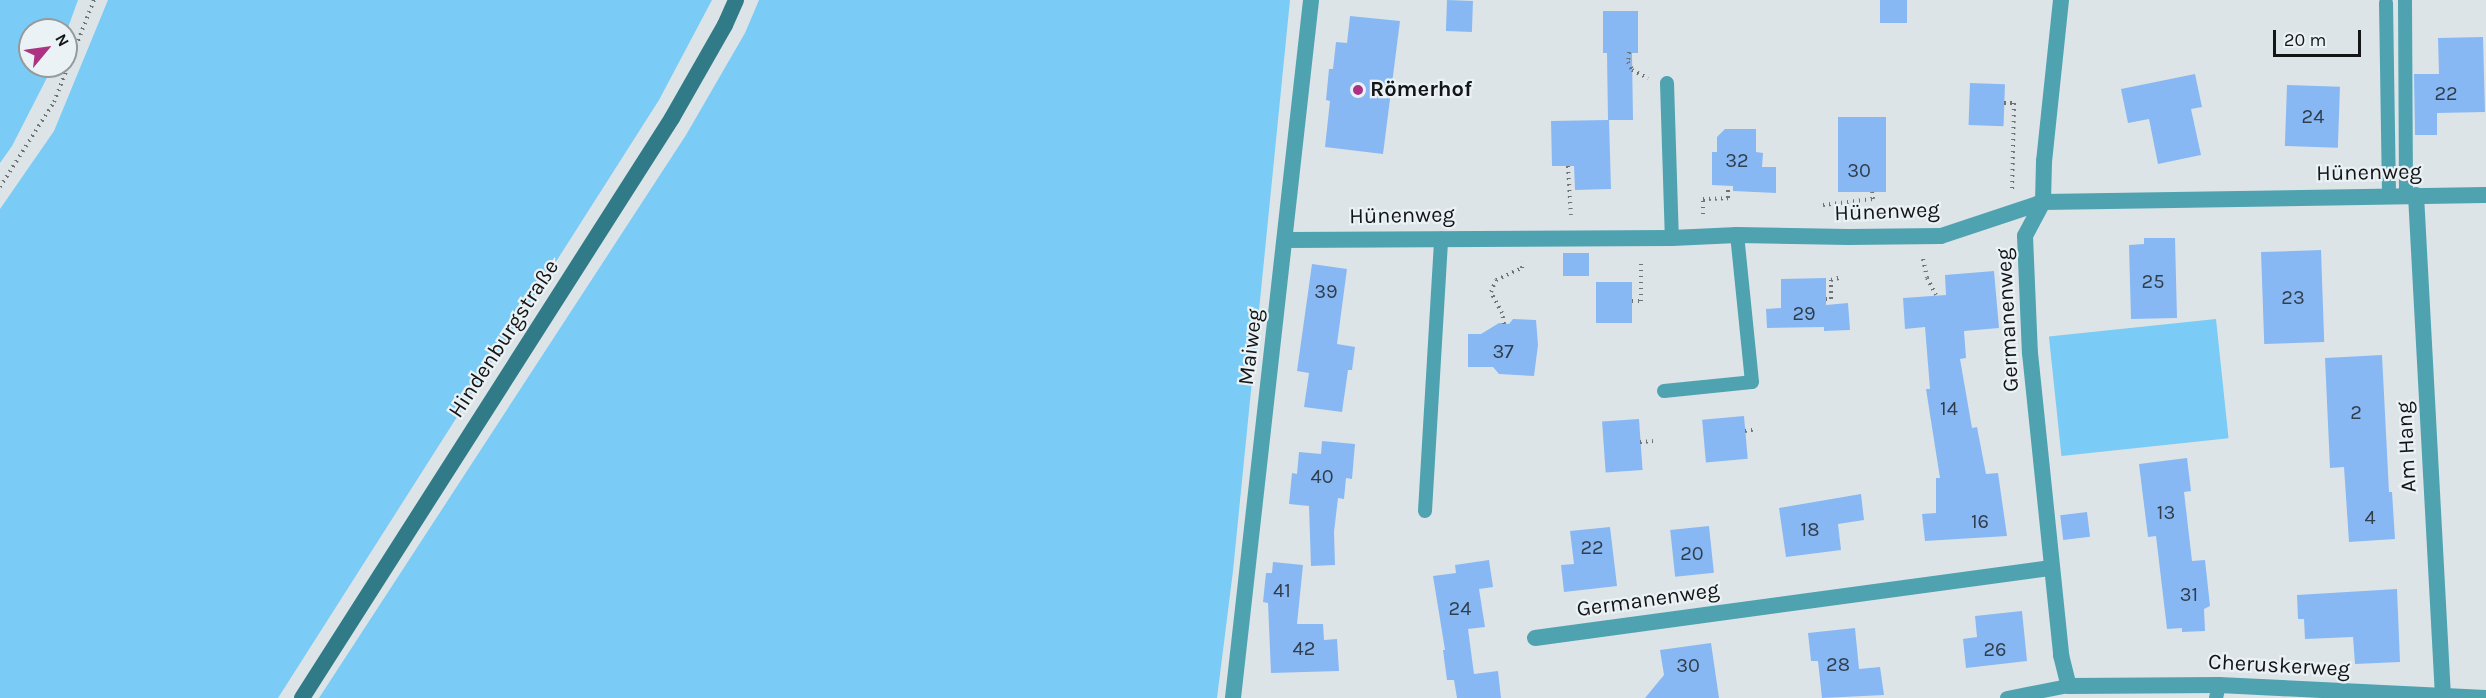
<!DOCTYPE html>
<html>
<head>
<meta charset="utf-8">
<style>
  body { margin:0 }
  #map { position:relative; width:2486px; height:698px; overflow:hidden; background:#dde4e8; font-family:Karla,sans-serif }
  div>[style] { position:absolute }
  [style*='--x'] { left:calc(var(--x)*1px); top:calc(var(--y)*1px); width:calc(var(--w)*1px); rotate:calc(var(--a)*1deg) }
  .green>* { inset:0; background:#7acbf5; transform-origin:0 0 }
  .building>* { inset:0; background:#88b8f3; transform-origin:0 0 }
  .path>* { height:4px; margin-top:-2px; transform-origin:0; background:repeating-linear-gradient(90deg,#6f7376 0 1.5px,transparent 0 6px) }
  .service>* { height:14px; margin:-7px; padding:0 7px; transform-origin:7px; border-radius:7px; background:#4fa3b0 }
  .minor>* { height:16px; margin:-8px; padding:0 8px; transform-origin:8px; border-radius:8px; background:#4fa3b0 }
  .secondary>* { height:16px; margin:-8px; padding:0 8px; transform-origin:8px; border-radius:8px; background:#307b87 }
  .dots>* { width:16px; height:16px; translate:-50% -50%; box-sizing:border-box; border:3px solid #ebf2f5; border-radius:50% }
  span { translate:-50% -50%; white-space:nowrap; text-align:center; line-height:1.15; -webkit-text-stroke:4.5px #ebf2f5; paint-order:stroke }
  .number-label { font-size:20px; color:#303e4d }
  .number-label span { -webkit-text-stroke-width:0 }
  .poi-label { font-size:22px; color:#131516; font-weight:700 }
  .left { translate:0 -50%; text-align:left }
  .street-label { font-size:22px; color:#131516 }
  .north { position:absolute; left:18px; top:18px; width:60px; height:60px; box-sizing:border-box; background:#ebf2f5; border:2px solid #959a9c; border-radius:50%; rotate:61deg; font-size:16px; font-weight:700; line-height:24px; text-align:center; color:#131516 }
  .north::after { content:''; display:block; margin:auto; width:21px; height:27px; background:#ae3283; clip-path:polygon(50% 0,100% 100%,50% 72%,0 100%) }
  .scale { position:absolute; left:2273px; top:30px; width:88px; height:27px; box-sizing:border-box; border:3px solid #131516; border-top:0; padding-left:8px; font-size:18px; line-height:21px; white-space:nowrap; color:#131516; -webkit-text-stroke:4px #ebf2f5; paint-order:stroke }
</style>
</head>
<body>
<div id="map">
  <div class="green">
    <i style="clip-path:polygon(0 0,78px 0,66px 33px,66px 30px,30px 30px,30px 66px,53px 66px,12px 146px,0 163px)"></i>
    <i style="clip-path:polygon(108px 0,712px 0,659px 100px,278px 698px,0 698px,0 209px,54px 131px)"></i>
    <i style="clip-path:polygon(759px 0,1290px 0,1233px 571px,1217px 698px,319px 698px,686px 135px,745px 33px)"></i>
    <i style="left:2216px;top:319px;width:120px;height:168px;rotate:84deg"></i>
  </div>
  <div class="building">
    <i style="left:1447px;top:0;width:26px;height:31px;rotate:2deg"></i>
    <i style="left:1880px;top:0;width:27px;height:23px"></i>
    <i style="clip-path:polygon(1603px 11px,1638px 11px,1638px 53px,1632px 53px,1633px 120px,1609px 120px,1611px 189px,1575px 190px,1574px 166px,1552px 166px,1551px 121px,1608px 120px,1607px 53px,1603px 53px)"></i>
    <i style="clip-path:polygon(1350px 16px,1400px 21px,1383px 154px,1325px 147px,1330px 101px,1326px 100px,1329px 69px,1333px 69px,1336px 42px,1347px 43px)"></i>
    <i style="clip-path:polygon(2483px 37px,2485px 112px,2437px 113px,2437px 135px,2415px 135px,2414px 74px,2439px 74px,2438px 38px)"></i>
    <i style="clip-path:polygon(2195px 74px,2202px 107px,2191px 109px,2201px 155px,2158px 164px,2149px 119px,2128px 123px,2121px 89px)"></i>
    <i style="left:1970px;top:83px;width:35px;height:42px;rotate:2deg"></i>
    <i style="left:2287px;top:85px;width:53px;height:61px;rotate:2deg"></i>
    <i style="left:1838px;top:117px;width:48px;height:75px"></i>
    <i style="clip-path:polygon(1725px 129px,1756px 129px,1756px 152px,1763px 153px,1762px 167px,1776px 167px,1776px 193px,1733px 191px,1733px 186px,1712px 185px,1712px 152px,1717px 152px,1717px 137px)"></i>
    <i style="clip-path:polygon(2144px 238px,2175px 238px,2177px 318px,2131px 319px,2129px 245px,2144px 244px)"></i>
    <i style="left:2321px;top:250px;width:92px;height:60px;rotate:88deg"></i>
    <i style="left:1563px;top:253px;width:26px;height:23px"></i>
    <i style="clip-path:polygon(1312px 264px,1347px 269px,1337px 344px,1355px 347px,1352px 370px,1348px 370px,1342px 412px,1304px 407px,1309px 373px,1297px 371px)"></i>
    <i style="clip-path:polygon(1994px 271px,1999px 328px,1964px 331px,1966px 358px,1960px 359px,1972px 428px,1977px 427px,1986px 474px,1998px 473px,2007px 536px,1925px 541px,1922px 514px,1936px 513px,1936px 478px,1940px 478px,1926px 389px,1930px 389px,1925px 327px,1905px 329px,1903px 298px,1946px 295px,1945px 275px)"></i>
    <i style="clip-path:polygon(1826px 278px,1826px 305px,1848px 303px,1850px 330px,1824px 331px,1824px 327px,1767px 328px,1766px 309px,1781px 308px,1781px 279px)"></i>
    <i style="left:1596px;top:282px;width:36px;height:41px"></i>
    <i style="clip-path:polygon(1513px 319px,1536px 320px,1538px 345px,1534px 376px,1499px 374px,1493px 367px,1468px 367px,1468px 334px,1481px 334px,1499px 323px,1509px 324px)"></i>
    <i style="clip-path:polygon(2382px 355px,2389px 492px,2392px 492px,2395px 539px,2349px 542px,2344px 467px,2330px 468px,2325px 358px)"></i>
    <i style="left:1744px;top:416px;width:43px;height:42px;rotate:85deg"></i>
    <i style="left:1639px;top:419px;width:51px;height:37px;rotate:86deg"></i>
    <i style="clip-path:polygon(1322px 441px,1355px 444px,1352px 479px,1346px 478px,1344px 499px,1338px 498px,1334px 532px,1335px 565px,1311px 566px,1309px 506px,1289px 504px,1292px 473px,1297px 474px,1299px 452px,1321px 454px)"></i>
    <i style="clip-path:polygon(2187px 458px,2191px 491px,2184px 492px,2192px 561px,2205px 560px,2210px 606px,2204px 609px,2205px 631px,2182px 632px,2182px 628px,2167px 629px,2156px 536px,2148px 537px,2139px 464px)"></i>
    <i style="clip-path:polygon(1861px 494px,1864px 520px,1838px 524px,1841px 550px,1786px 557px,1779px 508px)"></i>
    <i style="left:2087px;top:512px;width:25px;height:27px;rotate:83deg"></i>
    <i style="left:1709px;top:526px;width:47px;height:39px;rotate:84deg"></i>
    <i style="clip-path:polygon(1610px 527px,1617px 586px,1564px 592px,1561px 565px,1574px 564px,1570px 531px)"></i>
    <i style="clip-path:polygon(1489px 560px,1493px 587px,1479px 589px,1485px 627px,1468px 629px,1474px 674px,1498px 671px,1501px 698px,1457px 698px,1454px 680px,1447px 680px,1443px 650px,1445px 650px,1433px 576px,1456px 573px,1455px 565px)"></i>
    <i style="clip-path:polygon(1273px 562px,1303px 565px,1297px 624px,1323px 624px,1324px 640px,1337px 639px,1339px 671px,1271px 673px,1268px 603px,1263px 602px,1266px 573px,1272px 573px)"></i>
    <i style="clip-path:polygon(2397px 589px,2400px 662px,2355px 664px,2353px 637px,2305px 639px,2304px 619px,2298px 619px,2297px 595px)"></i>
    <i style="clip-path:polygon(2022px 611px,2027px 661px,1966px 668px,1963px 639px,1977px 637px,1975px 616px)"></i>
    <i style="clip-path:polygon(1855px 628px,1859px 669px,1880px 667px,1884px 695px,1822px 698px,1818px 661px,1811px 661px,1808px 633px)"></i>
    <i style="clip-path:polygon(1711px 643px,1719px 698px,1645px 698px,1664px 675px,1660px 650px)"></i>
  </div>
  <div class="path">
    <i style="--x:1629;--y:52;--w:10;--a:96"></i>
    <i style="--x:1628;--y:62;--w:9;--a:63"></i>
    <i style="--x:1632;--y:70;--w:18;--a:27"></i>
    <i style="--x:2004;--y:103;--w:10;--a:0"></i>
    <i style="--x:2014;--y:103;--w:87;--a:91.3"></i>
    <i style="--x:1568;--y:166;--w:49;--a:86.5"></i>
    <i style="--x:0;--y:187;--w:101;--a:-57.6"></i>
    <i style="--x:54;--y:102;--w:110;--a:-68.6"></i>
    <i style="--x:1823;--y:205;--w:50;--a:-6.8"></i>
    <i style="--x:1873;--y:199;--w:7;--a:-98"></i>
    <i style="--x:1703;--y:214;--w:15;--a:-90"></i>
    <i style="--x:1703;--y:199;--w:25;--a:-2"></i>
    <i style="--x:1728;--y:198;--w:12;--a:-90"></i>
    <i style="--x:1923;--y:259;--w:19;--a:78"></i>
    <i style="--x:1927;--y:278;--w:19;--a:62"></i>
    <i style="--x:1826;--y:299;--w:5;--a:0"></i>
    <i style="--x:1831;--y:299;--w:19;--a:-90"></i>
    <i style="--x:1831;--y:280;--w:8;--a:-14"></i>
    <i style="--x:1632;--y:301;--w:9;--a:0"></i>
    <i style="--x:1641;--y:301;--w:42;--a:-90"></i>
    <i style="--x:1504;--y:324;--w:11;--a:-100"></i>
    <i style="--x:1502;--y:313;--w:24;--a:-118"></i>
    <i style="--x:1491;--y:292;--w:13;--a:-67"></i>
    <i style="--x:1496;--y:280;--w:29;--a:-25"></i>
    <i style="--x:1522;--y:268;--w:6;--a:-81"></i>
    <i style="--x:1745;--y:431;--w:12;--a:-9"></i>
    <i style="--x:1640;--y:442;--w:13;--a:-4"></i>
  </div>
  <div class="service">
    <i style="--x:2405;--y:0;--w:195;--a:89.7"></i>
    <i style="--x:2386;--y:3;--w:192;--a:89.1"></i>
    <i style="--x:1667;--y:83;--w:155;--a:88.2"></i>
    <i style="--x:1664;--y:391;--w:88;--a:-5.8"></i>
    <i style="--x:1752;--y:382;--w:148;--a:-95.8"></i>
    <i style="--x:1425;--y:511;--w:273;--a:-86.6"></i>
    <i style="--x:2007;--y:698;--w:63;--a:-11"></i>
    <i style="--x:2216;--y:698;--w:13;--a:-77"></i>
  </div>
  <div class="minor">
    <i style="--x:2061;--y:0;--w:162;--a:96"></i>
    <i style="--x:2044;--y:161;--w:41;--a:91.4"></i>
    <i style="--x:2043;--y:202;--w:38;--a:118"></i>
    <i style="--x:2025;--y:236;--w:117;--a:87.6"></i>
    <i style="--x:2030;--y:353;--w:304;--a:84.1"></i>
    <i style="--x:2061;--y:655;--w:32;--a:76"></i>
    <i style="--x:2069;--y:686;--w:150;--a:-0.4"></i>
    <i style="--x:2219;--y:685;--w:267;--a:2.8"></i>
    <i style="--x:2416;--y:195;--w:503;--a:86.92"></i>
    <i style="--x:1285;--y:240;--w:387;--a:-0.3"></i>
    <i style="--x:1672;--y:238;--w:65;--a:-2.6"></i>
    <i style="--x:1737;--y:235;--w:111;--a:1"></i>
    <i style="--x:1848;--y:237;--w:93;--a:-0.6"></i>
    <i style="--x:1941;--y:236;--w:108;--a:-18.4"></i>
    <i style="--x:2043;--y:202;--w:443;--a:-0.9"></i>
    <i style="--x:1535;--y:638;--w:521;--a:-7.73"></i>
    <i style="--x:1233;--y:698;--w:702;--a:-83.62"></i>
  </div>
  <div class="secondary">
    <i style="--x:302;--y:698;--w:688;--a:-57.46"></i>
    <i style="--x:672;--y:118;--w:107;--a:-60.3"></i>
    <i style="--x:725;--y:25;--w:27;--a:-66"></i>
  </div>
  <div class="dots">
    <i style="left:1358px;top:90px;background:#ae3283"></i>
  </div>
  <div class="number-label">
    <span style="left:2446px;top:93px">22</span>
    <span style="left:2313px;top:116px">24</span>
    <span style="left:1737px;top:160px">32</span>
    <span style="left:1859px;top:170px">30</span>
    <span style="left:2153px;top:281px">25</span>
    <span style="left:1326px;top:291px">39</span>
    <span style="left:2293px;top:297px">23</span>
    <span style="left:1804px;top:313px">29</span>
    <span style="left:1503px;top:351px">37</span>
    <span style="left:1949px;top:408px">14</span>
    <span style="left:2356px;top:412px">2</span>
    <span style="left:1322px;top:476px">40</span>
    <span style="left:2166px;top:512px">13</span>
    <span style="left:2370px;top:517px">4</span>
    <span style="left:1980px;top:521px">16</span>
    <span style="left:1810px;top:529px">18</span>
    <span style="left:1592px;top:547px">22</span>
    <span style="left:1692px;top:553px">20</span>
    <span style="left:1282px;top:590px">41</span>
    <span style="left:2189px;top:594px">31</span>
    <span style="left:1460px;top:608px">24</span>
    <span style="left:1304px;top:648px">42</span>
    <span style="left:1995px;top:649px">26</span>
    <span style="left:1838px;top:664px">28</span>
    <span style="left:1688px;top:665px">30</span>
  </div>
  <div class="poi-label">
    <span class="left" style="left:1370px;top:90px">Römerhof</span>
  </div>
  <div class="street-label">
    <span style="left:2369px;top:173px;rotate:-1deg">Hünenweg</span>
    <span style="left:1887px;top:212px;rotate:-2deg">Hünenweg</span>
    <span style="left:1402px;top:216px;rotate:-1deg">Hünenweg</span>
    <span style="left:2008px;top:320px;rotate:-93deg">Germanenweg</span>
    <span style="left:504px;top:339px;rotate:-57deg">Hindenburgstraße</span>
    <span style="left:1251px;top:347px;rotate:-83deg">Maiweg</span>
    <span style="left:2407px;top:447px;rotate:-93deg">Am Hang</span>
    <span style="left:1648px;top:600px;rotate:-8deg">Germanenweg</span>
    <span style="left:2279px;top:666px;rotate:3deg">Cheruskerweg</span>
  </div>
  <div class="north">N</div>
  <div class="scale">20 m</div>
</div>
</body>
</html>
